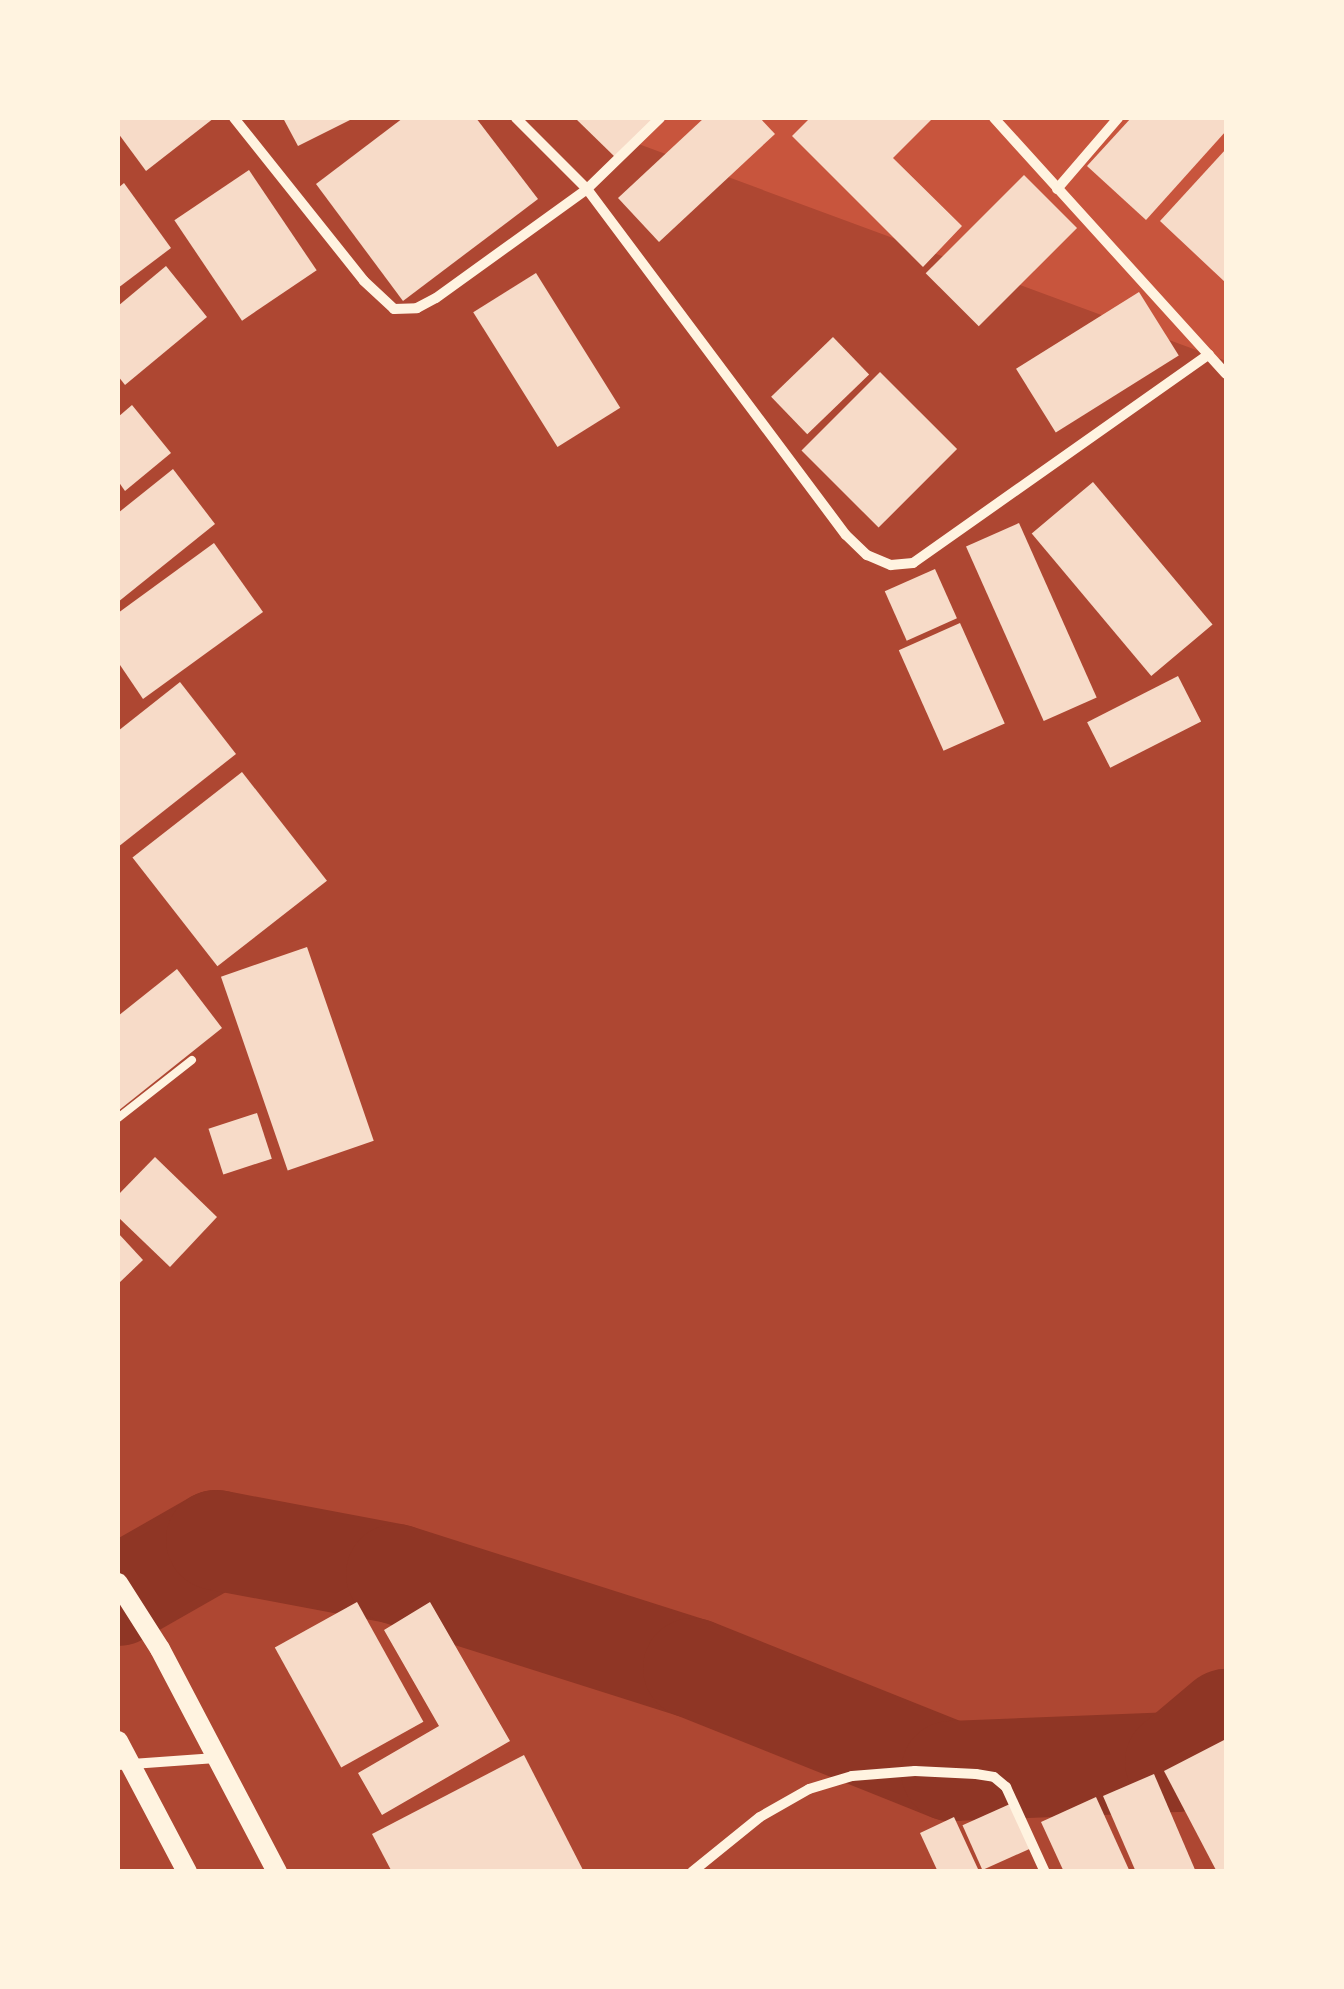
<!DOCTYPE html>
<html>
<head>
<meta charset="utf-8">
<style>
  body { margin:0 }
  #map { position:relative; width:1344px; height:1989px; overflow:hidden; background:#c8553d; font-family:"Zilla Slab",serif }
  div>[style] { position:absolute }
  [style*='--x'] { left:calc(var(--x)*1px); top:calc(var(--y)*1px); width:calc(var(--w)*1px); rotate:calc(var(--a)*1deg) }
  .green>* { inset:0; background:#ae4732 }
  .river>* { height:100px; margin:-50px; padding:0 50px; transform-origin:50px; border-radius:50px; background:#8f3625 }
  .building>* { inset:0; background:#f7dbc8; transform-origin:0 0 }
  .service>* { height:8px; margin:-4px; padding:0 4px; transform-origin:4px; border-radius:4px; background:#fff3e0 }
  .minor>* { height:10px; margin:-5px; padding:0 5px; transform-origin:5px; border-radius:5px; background:#fff3e0 }
  .secondary>* { height:20px; margin:-10px; padding:0 10px; transform-origin:10px; border-radius:10px; background:#fff3e0 }
  span { translate:-50% -50%; white-space:nowrap; text-align:center; line-height:1.15; -webkit-text-stroke:10px #fff3e0; paint-order:stroke }
  .frame { position:absolute; inset:0; border:120px solid #fff3e0; pointer-events:none }
</style>
</head>
<body>
<div id="map">
  <div class="green">
    <i style="clip-path:polygon(118px 118px,581px 118px,587px 125px,1226px 361px,1226px 1871px,118px 1871px)"></i>
  </div>
  <div class="river">
    <i style="--x:118;--y:1596;--w:113;--a:-29.7"></i>
    <i style="--x:216;--y:1540;--w:183;--a:10.7"></i>
    <i style="--x:396;--y:1574;--w:312;--a:17.6"></i>
    <i style="--x:693;--y:1668;--w:278;--a:21.8"></i>
    <i style="--x:951;--y:1771;--w:224;--a:-2.3"></i>
    <i style="--x:1175;--y:1762;--w:67;--a:-40.1"></i>
  </div>
  <div class="building">
    <i style="clip-path:polygon(118px 118px,214px 118px,146px 171px,118px 133px)"></i>
    <i style="clip-path:polygon(283px 118px,354px 118px,298px 146px)"></i>
    <i style="clip-path:polygon(403px 118px,476px 118px,538px 199px,403px 301px,316px 184px)"></i>
    <i style="clip-path:polygon(575px 118px,656px 118px,616px 158px)"></i>
    <i style="clip-path:polygon(704px 118px,760px 118px,775px 134px,659px 242px,618px 198px)"></i>
    <i style="clip-path:polygon(810px 118px,933px 118px,893px 158px,962px 226px,923px 267px,792px 136px)"></i>
    <i style="clip-path:polygon(1131px 118px,1226px 118px,1226px 131px,1146px 220px,1087px 166px)"></i>
    <i style="clip-path:polygon(1226px 149px,1226px 283px,1160px 221px)"></i>
    <i style="left:249px;top:170px;width:121px;height:90px;rotate:56deg"></i>
    <i style="left:1024px;top:175px;width:75px;height:139px;rotate:45deg"></i>
    <i style="clip-path:polygon(124px 183px,171px 248px,118px 288px,118px 188px)"></i>
    <i style="clip-path:polygon(166px 266px,207px 317px,125px 385px,118px 376px,118px 306px)"></i>
    <i style="left:536px;top:273px;width:159px;height:74px;rotate:58deg"></i>
    <i style="left:1139px;top:292px;width:75px;height:145px;rotate:58deg"></i>
    <i style="left:833px;top:337px;width:52px;height:86px;rotate:46deg"></i>
    <i style="left:880px;top:372px;width:109px;height:111px;rotate:45deg"></i>
    <i style="clip-path:polygon(132px 405px,171px 453px,125px 491px,118px 481px,118px 417px)"></i>
    <i style="clip-path:polygon(173px 469px,215px 524px,118px 602px,118px 513px)"></i>
    <i style="left:1093px;top:482px;width:186px;height:80px;rotate:50deg"></i>
    <i style="left:1019px;top:523px;width:191px;height:58px;rotate:66deg"></i>
    <i style="clip-path:polygon(214px 543px,263px 612px,143px 699px,118px 662px,118px 613px)"></i>
    <i style="left:935px;top:569px;width:54px;height:55px;rotate:66deg"></i>
    <i style="left:960px;top:623px;width:110px;height:67px;rotate:66deg"></i>
    <i style="left:1178px;top:676px;width:51px;height:102px;rotate:63deg"></i>
    <i style="clip-path:polygon(180px 682px,236px 754px,118px 847px,118px 731px)"></i>
    <i style="left:242px;top:772px;width:138px;height:139px;rotate:52deg"></i>
    <i style="left:307px;top:947px;width:205px;height:91px;rotate:71deg"></i>
    <i style="clip-path:polygon(177px 969px,222px 1028px,118px 1111px,118px 1016px)"></i>
    <i style="left:257px;top:1113px;width:48px;height:51px;rotate:72deg"></i>
    <i style="clip-path:polygon(155px 1157px,217px 1217px,170px 1267px,118px 1217px,118px 1195px)"></i>
    <i style="clip-path:polygon(118px 1233px,143px 1260px,118px 1284px)"></i>
    <i style="left:357px;top:1602px;width:137px;height:94px;rotate:61deg"></i>
    <i style="clip-path:polygon(430px 1602px,510px 1741px,382px 1815px,358px 1773px,439px 1726px,384px 1630px)"></i>
    <i style="clip-path:polygon(1226px 1739px,1226px 1872px,1217px 1872px,1164px 1771px)"></i>
    <i style="clip-path:polygon(524px 1755px,584px 1872px,392px 1872px,372px 1834px)"></i>
    <i style="clip-path:polygon(1154px 1774px,1196px 1872px,1136px 1872px,1103px 1796px)"></i>
    <i style="clip-path:polygon(1096px 1797px,1130px 1872px,1064px 1872px,1041px 1822px)"></i>
    <i style="left:1010px;top:1804px;width:49px;height:52px;rotate:66deg"></i>
    <i style="clip-path:polygon(954px 1817px,978px 1869px,974px 1872px,938px 1872px,920px 1833px)"></i>
  </div>
  <div class="service">
    <i style="--x:118;--y:1118;--w:94;--a:-38.1"></i>
  </div>
  <div class="minor">
    <i style="--x:234;--y:118;--w:208;--a:51.4"></i>
    <i style="--x:364;--y:281;--w:41;--a:43"></i>
    <i style="--x:394;--y:309;--w:23;--a:-2"></i>
    <i style="--x:417;--y:308;--w:21;--a:-28"></i>
    <i style="--x:436;--y:298;--w:186;--a:-35.8"></i>
    <i style="--x:587;--y:189;--w:102;--a:-44.2"></i>
    <i style="--x:516;--y:118;--w:100;--a:45"></i>
    <i style="--x:587;--y:189;--w:432;--a:53.2"></i>
    <i style="--x:846;--y:535;--w:29;--a:44"></i>
    <i style="--x:867;--y:555;--w:26;--a:23"></i>
    <i style="--x:891;--y:565;--w:22;--a:-5"></i>
    <i style="--x:913;--y:563;--w:362;--a:-35.2"></i>
    <i style="--x:994;--y:118;--w:345;--a:47.8"></i>
    <i style="--x:1057;--y:189;--w:94;--a:-49.3"></i>
    <i style="--x:118;--y:1765;--w:98;--a:-4.1"></i>
    <i style="--x:692;--y:1872;--w:87;--a:-39"></i>
    <i style="--x:760;--y:1817;--w:56;--a:-29.7"></i>
    <i style="--x:809;--y:1789;--w:45;--a:-16.8"></i>
    <i style="--x:852;--y:1776;--w:63;--a:-4.5"></i>
    <i style="--x:915;--y:1771;--w:61;--a:2.8"></i>
    <i style="--x:976;--y:1774;--w:18;--a:9"></i>
    <i style="--x:994;--y:1777;--w:16;--a:40"></i>
    <i style="--x:1006;--y:1787;--w:94;--a:65.4"></i>
  </div>
  <div class="secondary">
    <i style="--x:118;--y:1583;--w:78;--a:57.5"></i>
    <i style="--x:160;--y:1649;--w:252;--a:62.3"></i>
    <i style="--x:118;--y:1741;--w:148;--a:62.2"></i>
  </div>
  <div class="frame"></div>
</div>
</body>
</html>
